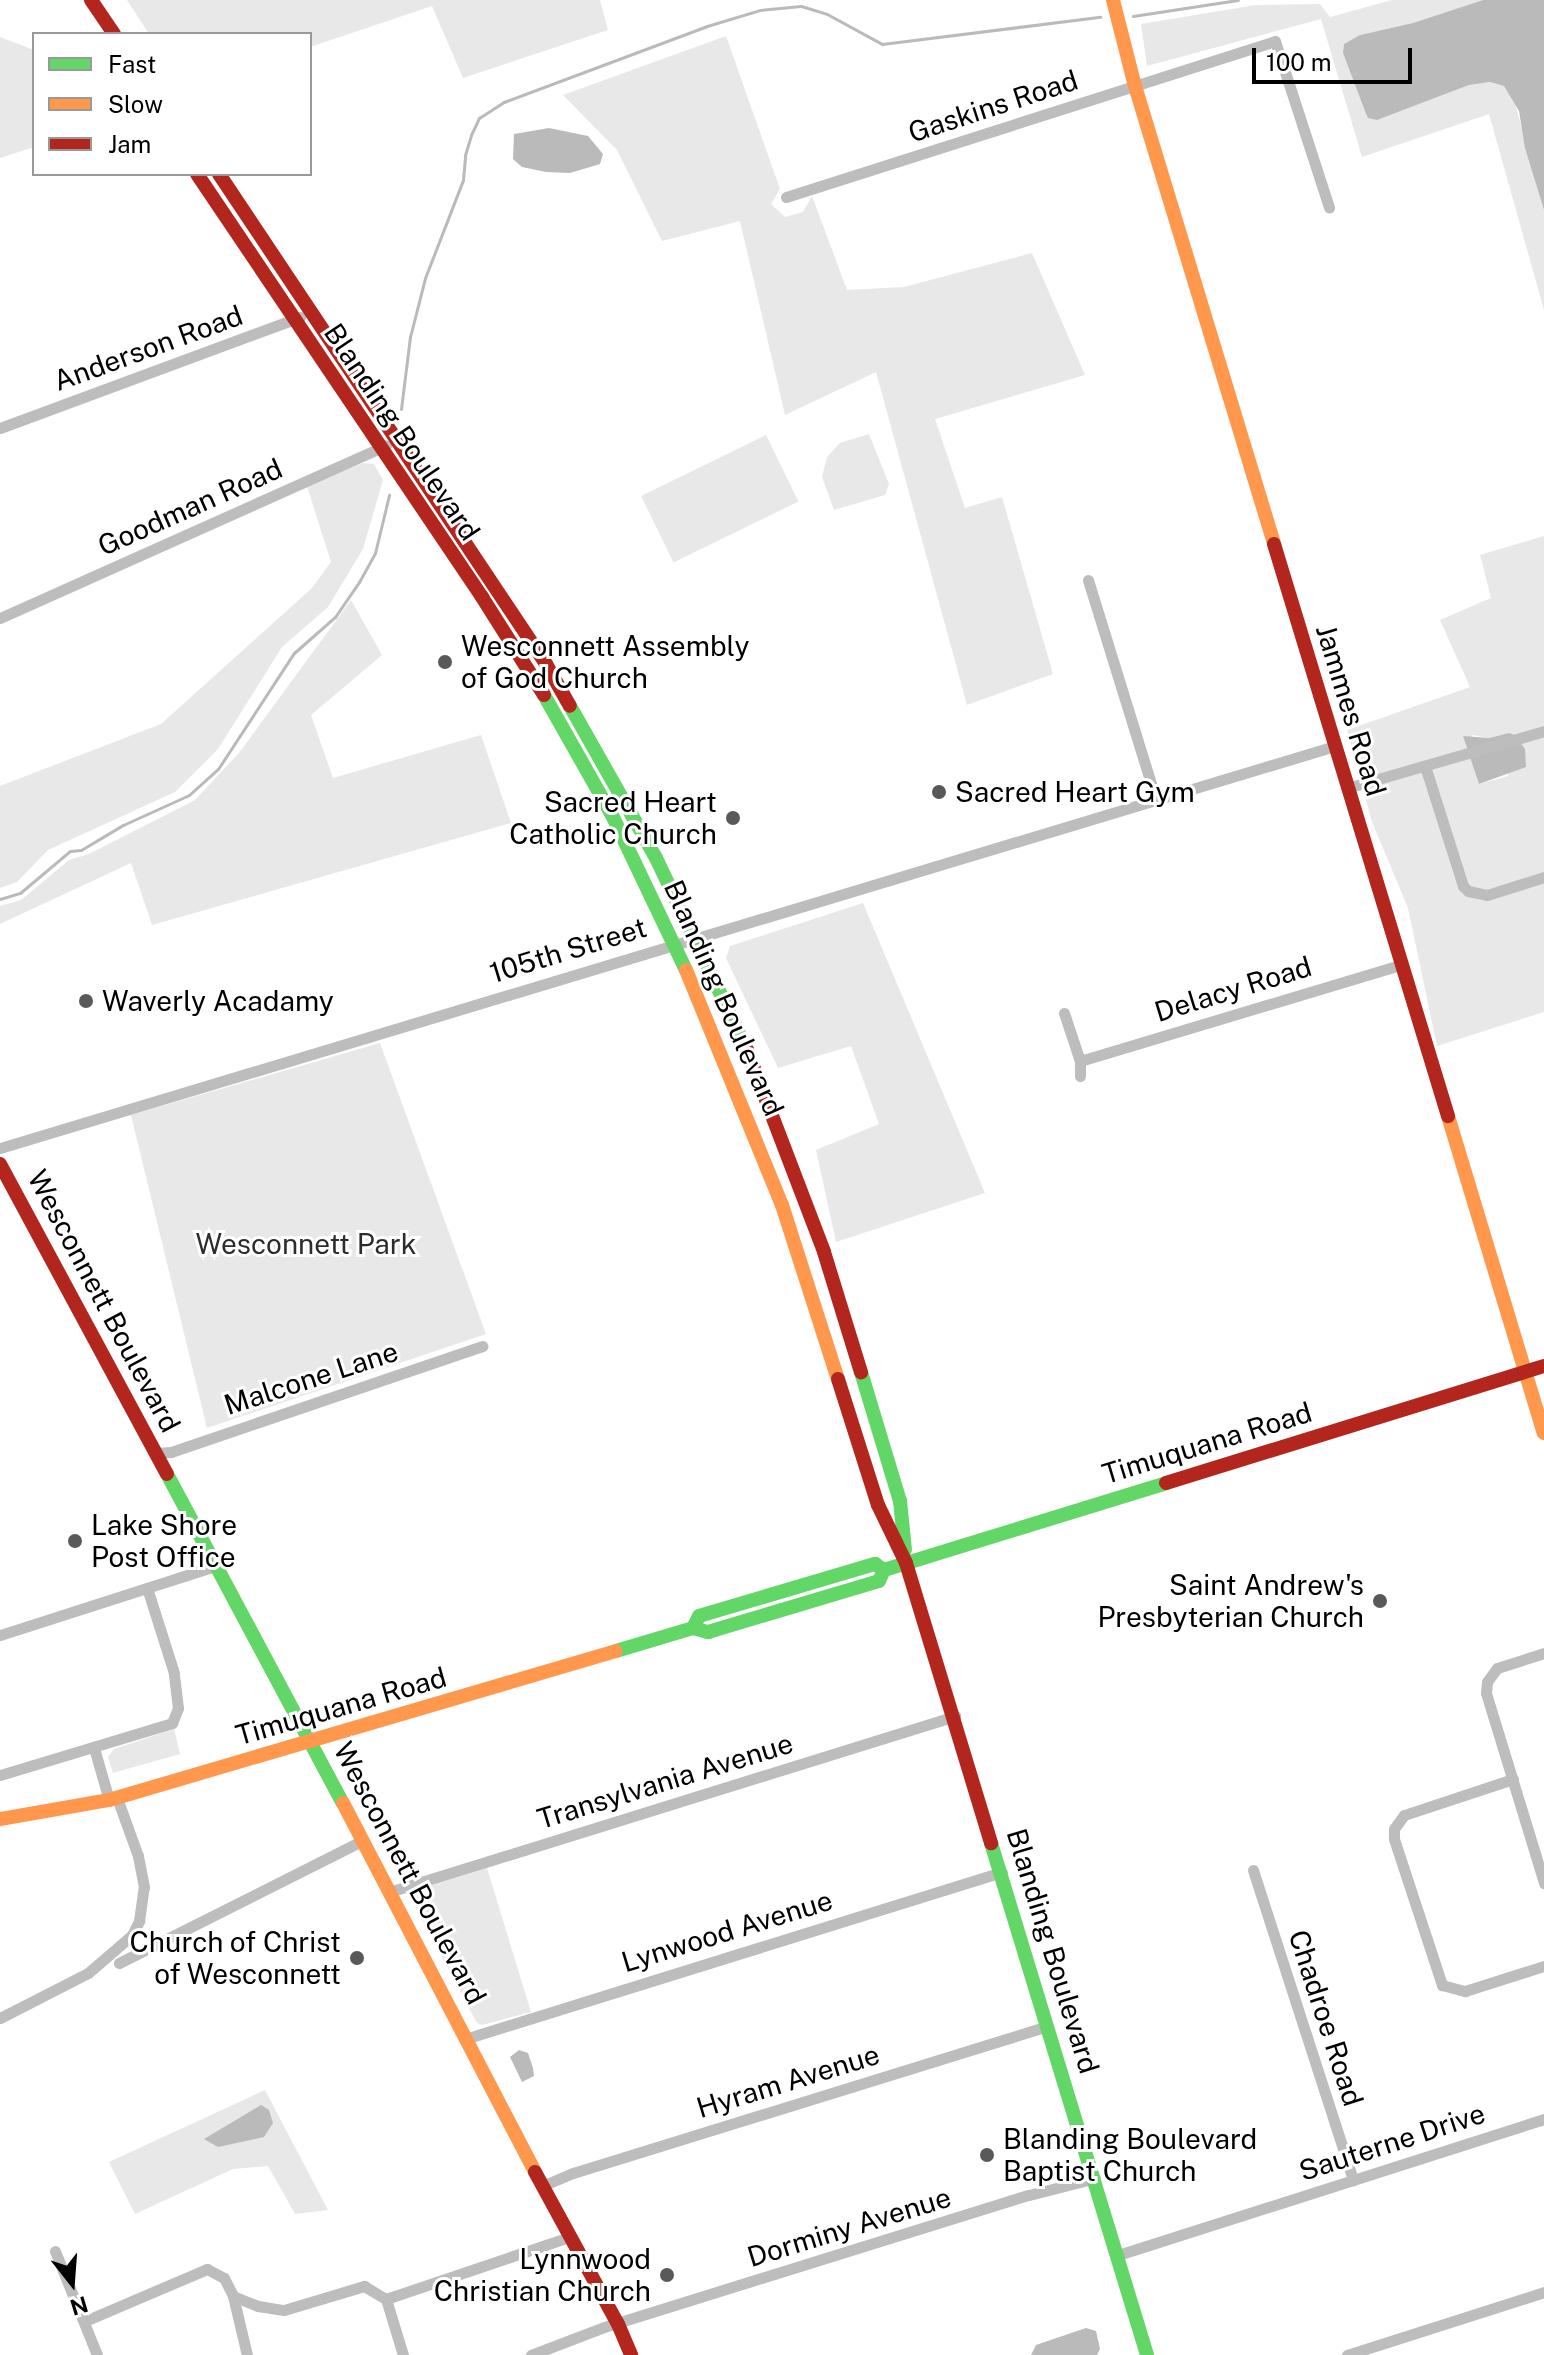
<!DOCTYPE html>
<html>
<head>
<meta charset="utf-8">
<style>
  body { margin:0 }
  #map { position:relative; width:1544px; height:2355px; overflow:hidden; background:#fff; font-family:"Public Sans",sans-serif }
  div>[style] { position:absolute }
  [style*='--x'] { left:calc(var(--x)*1px); top:calc(var(--y)*1px); width:calc(var(--w)*1px); rotate:calc(var(--a)*1deg) }
  .green>* { inset:0; background:#e8e8e8; transform-origin:0 0 }
  .water>* { inset:0; background:#bababa }
  .stream>* { height:3px; margin:-1.5px; padding:0 1.5px; transform-origin:1.5px; border-radius:1.5px; background:#bababa }
  .street>* { height:11px; margin:-5.5px; padding:0 5.5px; transform-origin:5.5px; border-radius:5.5px; background:#bdbdbd }
  .fast>* { height:14px; margin:-7px; padding:0 7px; transform-origin:7px; border-radius:7px; background:#63d668 }
  .slow>* { height:14px; margin:-7px; padding:0 7px; transform-origin:7px; border-radius:7px; background:#ff974d }
  .jam>* { height:14px; margin:-7px; padding:0 7px; transform-origin:7px; border-radius:7px; background:#b3261e }
  .dots>* { width:22px; height:22px; translate:-50% -50%; box-sizing:border-box; border:4px solid #fff; border-radius:50% }
  span { translate:-50% -50%; white-space:nowrap; text-align:center; line-height:1.15; -webkit-text-stroke:6px #fff; paint-order:stroke }
  .street-label { font-size:28px; color:#000 }
  .poi-label { font-size:28px; color:#000 }
  .left { translate:0 -50%; text-align:left }
  .right { translate:-100% -50%; text-align:right }
  .park-label { font-size:28px; color:#2c2c2c }
  .legend { position:absolute; left:32px; top:32px; width:280px; height:144px; box-sizing:border-box; background:#fff; border:2px solid #999; margin:0; padding:10px 14px; list-style:none; font-size:24px; color:#000 }
  .legend li { display:flex; align-items:center; gap:16px; height:40px }
  .legend b { width:40px; border:2px solid #999 }
  .north { position:absolute; left:32px; top:2243px; width:80px; height:80px; -webkit-text-stroke:6px #fff; paint-order:stroke; rotate:163deg; font-size:22px; font-weight:700; line-height:32px; text-align:center; color:#000 }
  .north::after { content:''; display:block; margin:auto; width:28px; height:36px; background:#000; clip-path:polygon(50% 0,100% 100%,50% 72%,0 100%) }
  .scale { position:absolute; left:1252px; top:48px; width:160px; height:36px; box-sizing:border-box; border:4px solid #000; border-top:0; padding-left:10px; font-size:24px; line-height:28px; white-space:nowrap; color:#000; -webkit-text-stroke:6px #fff; paint-order:stroke }
</style>
</head>
<body>
<div id="map">
  <div class="green">
    <i style="clip-path:polygon(127px 0,600px 0,608px 30px,463px 78px,432px 6px,310px 47px,310px 34px,149px 34px)"></i>
    <i style="clip-path:polygon(1392px 0,1483px 0,1413px 23px,1360px 35px,1343px 53px,1369px 118px,1377px 120px,1469px 85px,1490px 82px,1504px 86px,1514px 99px,1544px 210px,1544px 310px,1489px 114px,1362px 157px,1321px 19px,1147px 66px,1141px 24px,1256px 5px,1320px 4px,1330px 17px)"></i>
    <i style="clip-path:polygon(726px 36px,780px 189px,771px 204px,785px 217px,803px 212px,812px 196px,847px 290px,904px 287px,1032px 253px,1085px 375px,935px 419px,965px 508px,1002px 497px,1053px 674px,967px 705px,876px 372px,785px 415px,740px 221px,662px 241px,617px 150px,563px 95px)"></i>
    <i style="clip-path:polygon(0 37px,34px 50px,34px 147px,0 158px)"></i>
    <i style="clip-path:polygon(869px 434px,889px 484px,885px 495px,834px 510px,822px 477px,827px 457px,840px 443px)"></i>
    <i style="left:766px;top:435px;width:74px;height:139px;rotate:64deg"></i>
    <i style="clip-path:polygon(363px 463px,374px 464px,383px 480px,363px 549px,328px 607px,282px 647px,218px 749px,175px 792px,48px 850px,17px 882px,0 888px,0 786px,161px 724px,311px 589px,331px 562px,307px 486px)"></i>
    <i style="clip-path:polygon(evenodd,1544px 536px,1544px 1012px,1437px 1046px,1408px 908px,1372px 822px,1347px 730px,1470px 687px,1440px 620px,1491px 598px,1480px 555px,1544px 536px,1509px 733px,1508px 776px,1479px 784px,1474px 768px,1472px 735px,1489px 738px,1509px 733px)"></i>
    <i style="clip-path:polygon(351px 600px,382px 655px,311px 715px,333px 778px,481px 735px,511px 823px,152px 925px,131px 863px,0 924px,0 906px,21px 900px,69px 860px,89px 854px,195px 800px,239px 753px)"></i>
    <i style="clip-path:polygon(863px 903px,985px 1193px,836px 1242px,816px 1150px,879px 1124px,851px 1046px,778px 1068px,726px 958px,730px 946px)"></i>
    <i style="clip-path:polygon(380px 1043px,486px 1334px,207px 1428px,131px 1115px)"></i>
    <i style="clip-path:polygon(174px 1729px,180px 1754px,113px 1773px,108px 1757px,114px 1749px)"></i>
    <i style="clip-path:polygon(487px 1868px,531px 2012px,482px 2025px,477px 2023px,412px 1901px,421px 1889px)"></i>
    <i style="clip-path:polygon(265px 2090px,328px 2210px,295px 2214px,268px 2166px,233px 2169px,135px 2214px,109px 2162px)"></i>
  </div>
  <div class="water">
    <i style="clip-path:polygon(1483px 0,1544px 0,1544px 210px,1525px 148px,1519px 111px,1504px 86px,1490px 82px,1469px 85px,1377px 120px,1368px 118px,1365px 111px,1343px 53px,1344px 44px,1360px 35px,1413px 23px)"></i>
    <i style="clip-path:polygon(549px 128px,588px 136px,603px 154px,600px 164px,570px 173px,546px 172px,522px 167px,513px 159px,514px 134px)"></i>
    <i style="clip-path:polygon(1509px 733px,1515px 735px,1525px 749px,1526px 767px,1479px 784px,1463px 736px,1489px 738px)"></i>
    <i style="clip-path:polygon(519px 2050px,528px 2053px,533px 2068px,534px 2076px,522px 2082px,510px 2057px)"></i>
    <i style="clip-path:polygon(261px 2105px,269px 2110px,273px 2123px,264px 2137px,218px 2147px,204px 2139px)"></i>
    <i style="clip-path:polygon(1086px 2328px,1096px 2331px,1100px 2349px,1097px 2355px,1031px 2355px,1036px 2345px)"></i>
  </div>
  <div class="stream">
    <i style="--x:1133;--y:16;--w:106;--a:-8.7"></i>
    <i style="--x:401;--y:409;--w:73;--a:-82.9"></i>
    <i style="--x:410;--y:337;--w:61;--a:-75.7"></i>
    <i style="--x:425;--y:278;--w:105;--a:-68.8"></i>
    <i style="--x:463;--y:180;--w:25;--a:-85"></i>
    <i style="--x:465;--y:155;--w:21;--a:-73"></i>
    <i style="--x:471;--y:135;--w:19;--a:-65"></i>
    <i style="--x:479;--y:118;--w:30;--a:-33"></i>
    <i style="--x:504;--y:102;--w:217;--a:-20.5"></i>
    <i style="--x:707;--y:26;--w:55;--a:-16.8"></i>
    <i style="--x:760;--y:10;--w:41;--a:-5.6"></i>
    <i style="--x:801;--y:6;--w:27;--a:17"></i>
    <i style="--x:827;--y:14;--w:63;--a:28.6"></i>
    <i style="--x:882;--y:44;--w:220;--a:-7.1"></i>
    <i style="--x:0;--y:899;--w:21;--a:-17"></i>
    <i style="--x:20;--y:893;--w:65;--a:-40"></i>
    <i style="--x:70;--y:851;--w:11;--a:-5"></i>
    <i style="--x:81;--y:850;--w:49;--a:-30.8"></i>
    <i style="--x:123;--y:825;--w:72;--a:-24.4"></i>
    <i style="--x:189;--y:795;--w:39;--a:-42"></i>
    <i style="--x:218;--y:769;--w:139;--a:-56.8"></i>
    <i style="--x:294;--y:653;--w:55;--a:-41.3"></i>
    <i style="--x:335;--y:617;--w:42;--a:-55.6"></i>
    <i style="--x:359;--y:582;--w:33;--a:-61"></i>
    <i style="--x:375;--y:553;--w:60;--a:-76.4"></i>
  </div>
  <div class="street">
    <i style="--x:786;--y:197;--w:513;--a:-17.69"></i>
    <i style="--x:1275;--y:41;--w:175;--a:72"></i>
    <i style="--x:0;--y:428;--w:320;--a:-20.3"></i>
    <i style="--x:1088;--y:580;--w:230;--a:72.8"></i>
    <i style="--x:0;--y:618;--w:423;--a:-24.1"></i>
    <i style="--x:1425;--y:766;--w:126;--a:72.4"></i>
    <i style="--x:1463;--y:886;--w:7;--a:45"></i>
    <i style="--x:1468;--y:891;--w:19;--a:12"></i>
    <i style="--x:1487;--y:895;--w:60;--a:-17.5"></i>
    <i style="--x:1347;--y:788;--w:205;--a:-16.1"></i>
    <i style="--x:1064;--y:1013;--w:51;--a:71.6"></i>
    <i style="--x:1080;--y:1061;--w:15;--a:90"></i>
    <i style="--x:1080;--y:1061;--w:335;--a:-16.7"></i>
    <i style="--x:0;--y:1148;--w:1394;--a:-16.76"></i>
    <i style="--x:156;--y:1453;--w:15;--a:-4"></i>
    <i style="--x:171;--y:1452;--w:329;--a:-18.8"></i>
    <i style="--x:0;--y:1635;--w:226;--a:-17.8"></i>
    <i style="--x:1544;--y:1653;--w:49;--a:162.3"></i>
    <i style="--x:1497;--y:1668;--w:17;--a:126"></i>
    <i style="--x:1487;--y:1682;--w:11;--a:95"></i>
    <i style="--x:1486;--y:1693;--w:199;--a:73"></i>
    <i style="--x:94;--y:1748;--w:54;--a:73.9"></i>
    <i style="--x:0;--y:1775;--w:180;--a:-16.8"></i>
    <i style="--x:172;--y:1723;--w:16;--a:-68"></i>
    <i style="--x:178;--y:1708;--w:35;--a:-97"></i>
    <i style="--x:174;--y:1673;--w:89;--a:-107.6"></i>
    <i style="--x:1513;--y:1779;--w:115;--a:161.7"></i>
    <i style="--x:1404;--y:1815;--w:17;--a:126"></i>
    <i style="--x:1394;--y:1829;--w:10;--a:90"></i>
    <i style="--x:1394;--y:1839;--w:154;--a:71.8"></i>
    <i style="--x:1442;--y:1985;--w:24;--a:15"></i>
    <i style="--x:1465;--y:1991;--w:83;--a:-17.6"></i>
    <i style="--x:1253;--y:1870;--w:326;--a:72.1"></i>
    <i style="--x:389;--y:1892;--w:593;--a:-17.27"></i>
    <i style="--x:119;--y:1963;--w:272;--a:-26.7"></i>
    <i style="--x:0;--y:2018;--w:99;--a:-27.1"></i>
    <i style="--x:88;--y:1973;--w:58;--a:-40.8"></i>
    <i style="--x:132;--y:1935;--w:16;--a:-63"></i>
    <i style="--x:139;--y:1921;--w:34;--a:-82"></i>
    <i style="--x:144;--y:1887;--w:32;--a:-101"></i>
    <i style="--x:138;--y:1856;--w:62;--a:-109.9"></i>
    <i style="--x:468;--y:2038;--w:559;--a:-17.27"></i>
    <i style="--x:542;--y:2186;--w:34;--a:-23"></i>
    <i style="--x:573;--y:2173;--w:497;--a:-17.2"></i>
    <i style="--x:55;--y:2251;--w:112;--a:68"></i>
    <i style="--x:1118;--y:2255;--w:447;--a:-17.7"></i>
    <i style="--x:233;--y:2296;--w:61;--a:76.7"></i>
    <i style="--x:386;--y:2299;--w:193;--a:-18.7"></i>
    <i style="--x:386;--y:2299;--w:59;--a:73.1"></i>
    <i style="--x:85;--y:2321;--w:133;--a:-23.1"></i>
    <i style="--x:207;--y:2269;--w:19;--a:28"></i>
    <i style="--x:224;--y:2278;--w:20;--a:63"></i>
    <i style="--x:233;--y:2296;--w:27;--a:22"></i>
    <i style="--x:258;--y:2306;--w:26;--a:9"></i>
    <i style="--x:284;--y:2310;--w:84;--a:-16.7"></i>
    <i style="--x:364;--y:2286;--w:26;--a:31"></i>
    <i style="--x:531;--y:2355;--w:78;--a:-21"></i>
    <i style="--x:604;--y:2327;--w:445;--a:-17.3"></i>
    <i style="--x:1029;--y:2195;--w:68;--a:-14.4"></i>
    <i style="--x:1347;--y:2355;--w:207;--a:-17.7"></i>
  </div>
  <div class="fast">
    <i style="--x:544;--y:695;--w:138;--a:60.5"></i>
    <i style="--x:612;--y:815;--w:172;--a:64.5"></i>
    <i style="--x:570;--y:706;--w:175;--a:60.5"></i>
    <i style="--x:656;--y:858;--w:212;--a:64.6"></i>
    <i style="--x:861;--y:1372;--w:135;--a:73.2"></i>
    <i style="--x:900;--y:1501;--w:49;--a:84.2"></i>
    <i style="--x:167;--y:1474;--w:373;--a:61.9"></i>
    <i style="--x:693;--y:1628;--w:13;--a:-63"></i>
    <i style="--x:699;--y:1616;--w:184;--a:-16.5"></i>
    <i style="--x:875;--y:1564;--w:11;--a:34"></i>
    <i style="--x:616;--y:1651;--w:80;--a:-16.6"></i>
    <i style="--x:693;--y:1628;--w:16;--a:15"></i>
    <i style="--x:708;--y:1632;--w:178;--a:-16.6"></i>
    <i style="--x:879;--y:1581;--w:12;--a:-66"></i>
    <i style="--x:884;--y:1570;--w:295;--a:-17.1"></i>
    <i style="--x:991;--y:1843;--w:535;--a:73.05"></i>
  </div>
  <div class="slow">
    <i style="--x:1113;--y:0;--w:89;--a:75.7"></i>
    <i style="--x:1135;--y:86;--w:479;--a:73.1"></i>
    <i style="--x:686;--y:970;--w:254;--a:67.8"></i>
    <i style="--x:782;--y:1205;--w:183;--a:72.2"></i>
    <i style="--x:1448;--y:1116;--w:331;--a:73.2"></i>
    <i style="--x:343;--y:1803;--w:416;--a:62.5"></i>
    <i style="--x:0;--y:1819;--w:111;--a:-9.9"></i>
    <i style="--x:109;--y:1800;--w:528;--a:-16.38"></i>
  </div>
  <div class="jam">
    <i style="--x:91;--y:0;--w:41;--a:55.9"></i>
    <i style="--x:197;--y:174;--w:510;--a:56.03"></i>
    <i style="--x:482;--y:597;--w:116;--a:57.7"></i>
    <i style="--x:219;--y:174;--w:589;--a:56.28"></i>
    <i style="--x:546;--y:664;--w:48;--a:60.3"></i>
    <i style="--x:1274;--y:544;--w:598;--a:73.08"></i>
    <i style="--x:747;--y:1050;--w:216;--a:69.1"></i>
    <i style="--x:824;--y:1252;--w:126;--a:72.9"></i>
    <i style="--x:0;--y:1164;--w:352;--a:61.7"></i>
    <i style="--x:838;--y:1379;--w:132;--a:72.4"></i>
    <i style="--x:878;--y:1505;--w:64;--a:64.2"></i>
    <i style="--x:906;--y:1563;--w:293;--a:73.1"></i>
    <i style="--x:1166;--y:1483;--w:396;--a:-17.2"></i>
    <i style="--x:535;--y:2172;--w:173;--a:61.4"></i>
    <i style="--x:618;--y:2324;--w:34;--a:67"></i>
  </div>
  <div class="dots">
    <i style="left:445px;top:662px;background:#595959"></i>
    <i style="left:939px;top:792px;background:#595959"></i>
    <i style="left:733px;top:818px;background:#595959"></i>
    <i style="left:86px;top:1001px;background:#595959"></i>
    <i style="left:75px;top:1541px;background:#595959"></i>
    <i style="left:1380px;top:1601px;background:#595959"></i>
    <i style="left:357px;top:1958px;background:#595959"></i>
    <i style="left:987px;top:2155px;background:#595959"></i>
    <i style="left:667px;top:2275px;background:#595959"></i>
  </div>
  <div class="street-label">
    <span style="left:993px;top:106px;rotate:-18deg">Gaskins Road</span>
    <span style="left:148px;top:348px;rotate:-20deg">Anderson Road</span>
    <span style="left:402px;top:432px;rotate:56deg">Blanding Boulevard</span>
    <span style="left:190px;top:507px;rotate:-24deg">Goodman Road</span>
    <span style="left:1351px;top:710px;rotate:73deg">Jammes Road</span>
    <span style="left:568px;top:950px;rotate:-17deg">105th Street</span>
    <span style="left:1233px;top:989px;rotate:-17deg">Delacy Road</span>
    <span style="left:724px;top:998px;rotate:66deg">Blanding Boulevard</span>
    <span style="left:104px;top:1301px;rotate:62deg">Wesconnett Boulevard</span>
    <span style="left:311px;top:1378px;rotate:-18deg">Malcone Lane</span>
    <span style="left:1207px;top:1443px;rotate:-17deg">Timuquana Road</span>
    <span style="left:341px;top:1706px;rotate:-16deg">Timuquana Road</span>
    <span style="left:665px;top:1781px;rotate:-17deg">Transylvania Avenue</span>
    <span style="left:410px;top:1873px;rotate:62deg">Wesconnett Boulevard</span>
    <span style="left:727px;top:1931px;rotate:-17deg">Lynwood Avenue</span>
    <span style="left:1053px;top:1951px;rotate:73deg">Blanding Boulevard</span>
    <span style="left:1326px;top:2018px;rotate:72deg">Chadroe Road</span>
    <span style="left:788px;top:2081px;rotate:-17deg">Hyram Avenue</span>
    <span style="left:1392px;top:2142px;rotate:-18deg">Sauterne Drive</span>
    <span style="left:849px;top:2227px;rotate:-17deg">Dorminy Avenue</span>
  </div>
  <div class="poi-label">
    <span class="left" style="left:461px;top:662px">Wesconnett Assembly<br>of God Church</span>
    <span class="left" style="left:955px;top:792px">Sacred Heart Gym</span>
    <span class="right" style="left:717px;top:818px">Sacred Heart<br>Catholic Church</span>
    <span class="left" style="left:102px;top:1001px">Waverly Acadamy</span>
    <span class="left" style="left:91px;top:1541px">Lake Shore<br>Post Office</span>
    <span class="right" style="left:1364px;top:1601px">Saint Andrew's<br>Presbyterian Church</span>
    <span class="right" style="left:341px;top:1958px">Church of Christ<br>of Wesconnett</span>
    <span class="left" style="left:1003px;top:2155px">Blanding Boulevard<br>Baptist Church</span>
    <span class="right" style="left:651px;top:2275px">Lynnwood<br>Christian Church</span>
  </div>
  <div class="park-label">
    <span style="left:306px;top:1244px">Wesconnett Park</span>
  </div>
  <ul class="legend">
  <li><b style="height:10px;background:#63d668"></b>Fast</li>
  <li><b style="height:10px;background:#ff974d"></b>Slow</li>
  <li><b style="height:10px;background:#b3261e"></b>Jam</li>
  </ul>
  <div class="north">N</div>
  <div class="scale">100 m</div>
</div>
</body>
</html>
